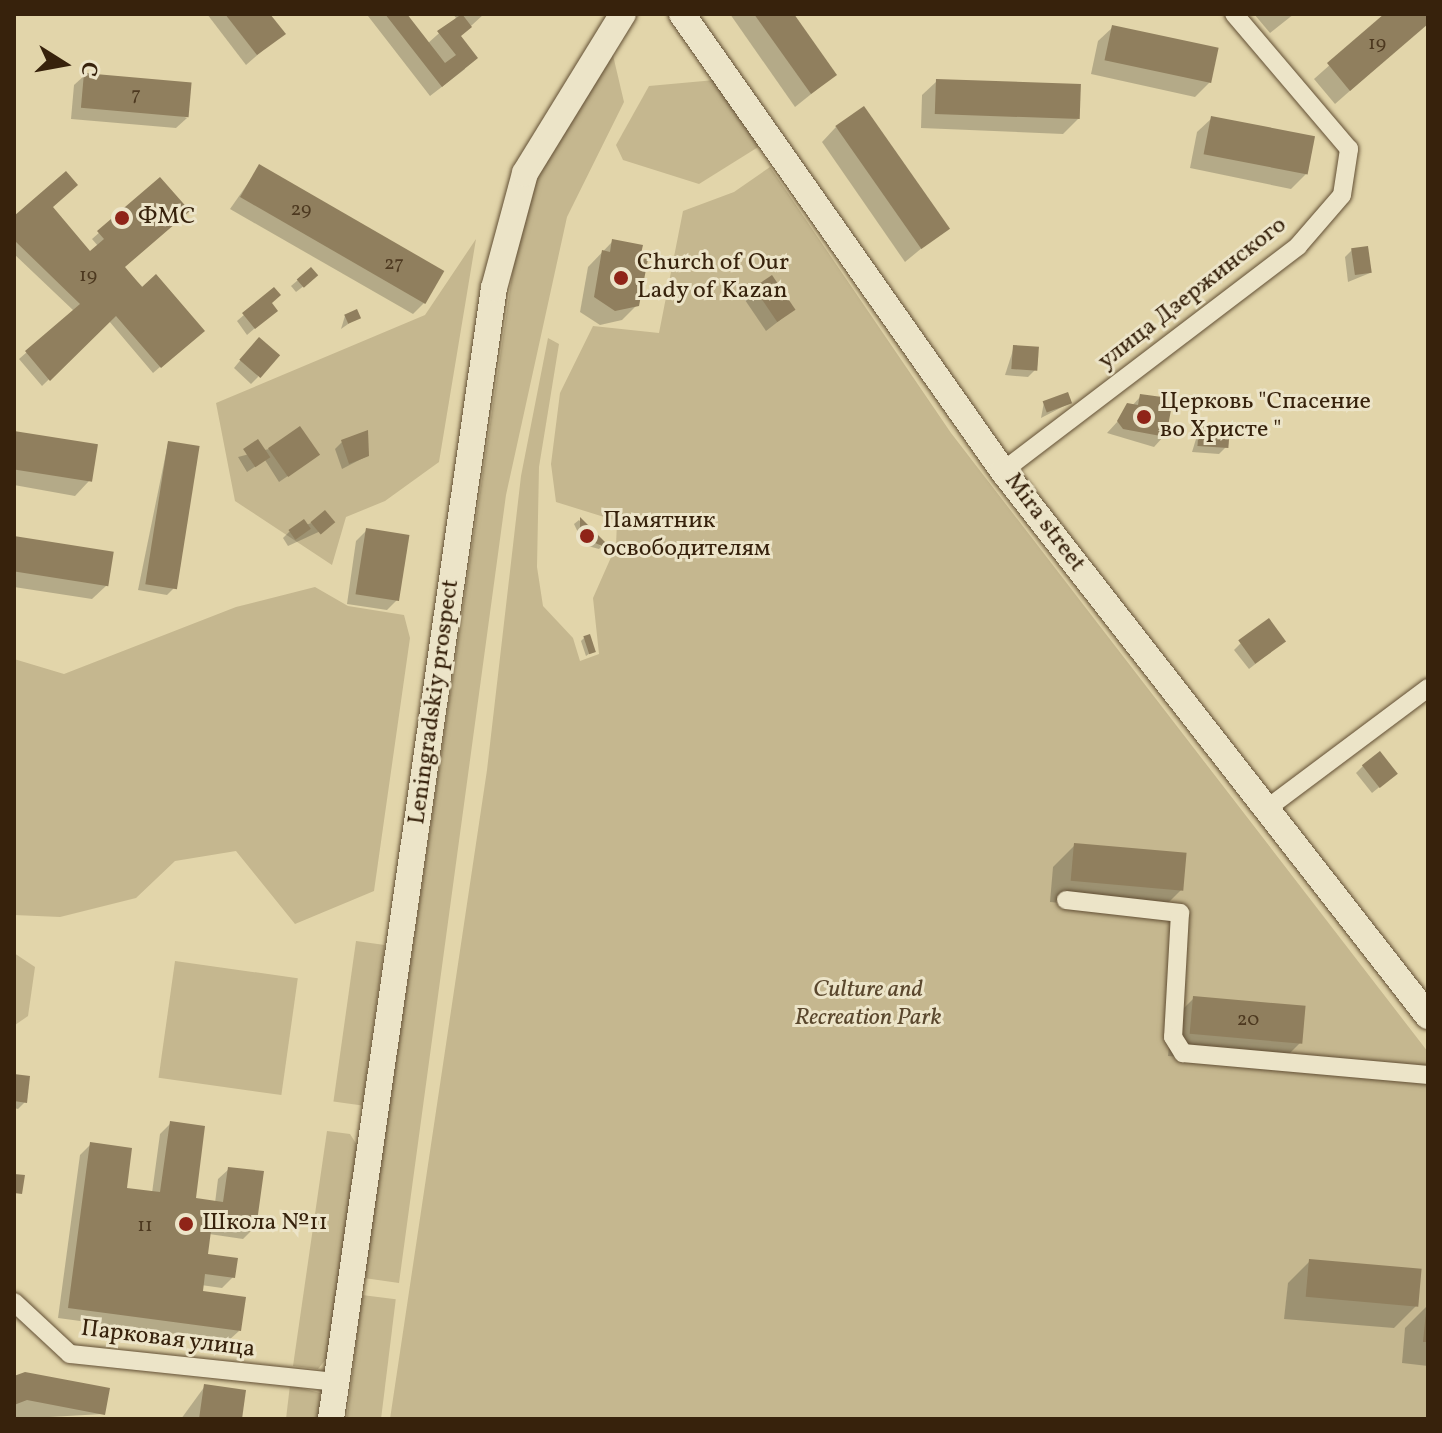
<!DOCTYPE html>
<html>
<head>
<meta charset="utf-8">
<style>
  body { margin:0 }
  #map { position:relative; width:1442px; height:1433px; overflow:hidden; background:#e2d5aa; font-family:Vollkorn,serif }
  div>[style] { position:absolute }
  [style*='--x'] { left:calc(var(--x)*1px); top:calc(var(--y)*1px); width:calc(var(--w)*1px); rotate:calc(var(--a)*1deg) }
  .green>* { inset:0; background:#c5b78f; transform-origin:0 0 }
  .shadow>* { inset:0; background:#0003 }
  .building>* { inset:0; background:#907f5e; transform-origin:0 0 }
  .roads { filter:drop-shadow(0 0 2px #624f34) drop-shadow(0 0 2px #624f34) }
  .street>* { height:18px; margin:-9px; padding:0 9px; transform-origin:9px; border-radius:9px; background:#ece4c8 }
  .secondary>* { height:26px; margin:-13px; padding:0 13px; transform-origin:13px; border-radius:13px; background:#ece4c8 }
  .dots>* { width:22px; height:22px; translate:-50% -50%; box-sizing:border-box; border:4px solid #ece4c8; border-radius:50% }
  span { translate:-50% -50%; white-space:nowrap; text-align:center; line-height:1.15; -webkit-text-stroke:6px #ece4c8; paint-order:stroke }
  .number-label { font-size:20px; color:#4d3920 }
  .number-label span { -webkit-text-stroke-width:0 }
  .poi-label { font-size:24px; color:#37220c }
  .left { translate:0 -50%; text-align:left }
  .street-label { font-size:24px; color:#37220c }
  .park-label { font-size:24px; color:#5a472d; font-style:italic }
  .frame { position:absolute; inset:0; border:16px solid #37220c; pointer-events:none }
  .north { position:absolute; left:24px; top:24px; width:80px; height:80px; -webkit-text-stroke:6px #ece4c8; paint-order:stroke; rotate:101deg; font-size:22px; font-weight:700; line-height:32px; text-align:center; color:#37220c }
  .north::after { content:''; display:block; margin:auto; width:28px; height:36px; background:#37220c; clip-path:polygon(50% 0,100% 100%,50% 72%,0 100%) }
</style>
</head>
<body>
<div id="map">
  <div class="green">
    <i style="clip-path:polygon(612px 51px,624px 102px,567px 217px,506px 495px,399px 1283px,364px 1278px,518px 235px,533px 182px)"></i>
    <i style="clip-path:polygon(715px 80px,763px 144px,699px 184px,623px 160px,616px 145px,649px 86px)"></i>
    <i style="clip-path:polygon(770px 167px,951px 433px,1428px 1052px,1428px 1419px,390px 1419px,487px 770px,521px 476px,548px 338px,559px 344px,539px 467px,537px 567px,543px 606px,573px 638px,580px 661px,599px 654px,593px 598px,616px 546px,617px 521px,556px 502px,551px 464px,560px 393px,593px 326px,659px 333px,683px 211px,734px 192px)"></i>
    <i style="clip-path:polygon(476px 239px,439px 462px,385px 501px,346px 517px,332px 565px,235px 501px,216px 403px,425px 315px)"></i>
    <i style="clip-path:polygon(315px 587px,348px 606px,404px 615px,410px 638px,374px 891px,295px 924px,236px 851px,175px 861px,136px 898px,60px 917px,14px 915px,14px 659px,64px 674px,236px 607px)"></i>
    <i style="left:356px;top:941px;width:29px;height:162px;rotate:8deg"></i>
    <i style="clip-path:polygon(14px 953px,35px 967px,28px 1016px,15px 1025px)"></i>
    <i style="left:175px;top:961px;width:124px;height:118px;rotate:8deg"></i>
    <i style="clip-path:polygon(327px 1131px,350px 1134px,357px 1145px,327px 1358px,318px 1369px,293px 1366px)"></i>
    <i style="left:362px;top:1295px;width:34px;height:125px;rotate:7deg"></i>
    <i style="clip-path:polygon(290px 1385px,320px 1393px,319px 1419px,286px 1419px)"></i>
  </div>
  <div class="shadow">
    <i style="clip-path:polygon(207px 14px,268px 14px,283px 33px,246px 65px)"></i>
    <i style="clip-path:polygon(404px 14px,427px 44px,456px 18px,453px 14px,484px 14px,459px 37px,465px 69px,430px 96px,368px 16px)"></i>
    <i style="clip-path:polygon(730px 14px,792px 14px,835px 75px,795px 107px)"></i>
    <i style="clip-path:polygon(1254px 14px,1294px 14px,1270px 33px)"></i>
    <i style="clip-path:polygon(1387px 14px,1428px 14px,1428px 22px,1335px 104px,1314px 79px)"></i>
    <i style="clip-path:polygon(1113px 27px,1210px 82px,1195px 97px,1091px 74px,1098px 41px)"></i>
    <i style="clip-path:polygon(85px 75px,187px 118px,176px 128px,71px 119px,74px 85px)"></i>
    <i style="clip-path:polygon(937px 81px,1078px 119px,1063px 134px,921px 128px,922px 95px)"></i>
    <i style="clip-path:polygon(1212px 118px,1306px 174px,1291px 189px,1190px 168px,1197px 132px)"></i>
    <i style="clip-path:polygon(836px 127px,946px 228px,905px 262px,822px 142px)"></i>
    <i style="clip-path:polygon(260px 166px,424px 303px,413px 314px,230px 209px)"></i>
    <i style="clip-path:polygon(160px 179px,122px 267px,195px 337px,153px 373px,109px 321px,42px 386px,19px 359px,74px 311px,14px 254px,14px 219px,51px 207px,90px 254px,98px 246px,92px 239px)"></i>
    <i style="clip-path:polygon(613px 241px,637px 305px,622px 320px,600px 325px,580px 312px,588px 267px)"></i>
    <i style="clip-path:polygon(1352px 250px,1370px 273px,1348px 282px,1345px 257px)"></i>
    <i style="clip-path:polygon(298px 280px,309px 282px,296px 292px,291px 286px)"></i>
    <i style="clip-path:polygon(274px 289px,268px 317px,247px 335px,237px 321px)"></i>
    <i style="clip-path:polygon(756px 289px,793px 310px,766px 331px,745px 300px)"></i>
    <i style="clip-path:polygon(345px 316px,358px 317px,341px 329px)"></i>
    <i style="clip-path:polygon(252px 346px,258px 377px,251px 384px,234px 368px)"></i>
    <i style="clip-path:polygon(1014px 347px,1035px 370px,1028px 377px,1005px 375px)"></i>
    <i style="clip-path:polygon(1141px 396px,1158px 410px,1164px 436px,1154px 447px,1107px 433px)"></i>
    <i style="clip-path:polygon(1044px 402px,1070px 403px,1041px 418px)"></i>
    <i style="clip-path:polygon(1200px 426px,1226px 447px,1219px 454px,1192px 452px)"></i>
    <i style="clip-path:polygon(14px 433px,89px 481px,75px 496px,14px 485px)"></i>
    <i style="clip-path:polygon(342px 442px,367px 456px,342px 469px,335px 449px)"></i>
    <i style="clip-path:polygon(168px 443px,174px 588px,167px 595px,138px 590px)"></i>
    <i style="clip-path:polygon(269px 449px,310px 461px,279px 482px,265px 460px,247px 472px,238px 457px)"></i>
    <i style="clip-path:polygon(579px 520px,601px 547px,599px 549px,584px 545px,574px 524px)"></i>
    <i style="clip-path:polygon(311px 523px,325px 529px,288px 546px,283px 538px,289px 532px)"></i>
    <i style="clip-path:polygon(367px 530px,398px 599px,387px 610px,347px 604px,356px 541px)"></i>
    <i style="clip-path:polygon(14px 538px,107px 585px,92px 599px,14px 587px)"></i>
    <i style="clip-path:polygon(584px 638px,593px 651px,586px 656px,581px 641px)"></i>
    <i style="clip-path:polygon(1241px 643px,1277px 647px,1249px 669px,1234px 650px)"></i>
    <i style="clip-path:polygon(1363px 766px,1388px 780px,1372px 793px,1356px 773px)"></i>
    <i style="clip-path:polygon(1075px 845px,1181px 890px,1159px 912px,1050px 902px,1053px 867px)"></i>
    <i style="clip-path:polygon(1194px 998px,1300px 1043px,1278px 1065px,1168px 1056px,1172px 1020px)"></i>
    <i style="clip-path:polygon(14px 1076px,25px 1102px,18px 1109px,14px 1108px)"></i>
    <i style="clip-path:polygon(171px 1123px,193px 1200px,215px 1203px,218px 1179px,229px 1169px,254px 1228px,243px 1239px,209px 1234px,206px 1255px,233px 1277px,222px 1288px,201px 1285px,200px 1293px,239px 1331px,228px 1341px,58px 1318px,80px 1155px,91px 1144px,125px 1189px,152px 1193px,160px 1134px)"></i>
    <i style="clip-path:polygon(1310px 1261px,1416px 1306px,1394px 1328px,1284px 1319px,1288px 1283px)"></i>
    <i style="clip-path:polygon(1428px 1305px,1428px 1366px,1402px 1363px,1405px 1328px)"></i>
    <i style="clip-path:polygon(14px 1378px,103px 1414px,14px 1419px)"></i>
    <i style="clip-path:polygon(205px 1386px,240px 1419px,181px 1419px)"></i>
  </div>
  <div class="building">
    <i style="clip-path:polygon(225px 14px,270px 14px,286px 34px,257px 55px)"></i>
    <i style="clip-path:polygon(385px 14px,407px 14px,445px 63px,456px 55px,437px 31px,462px 14px,472px 27px,461px 36px,478px 58px,442px 87px)"></i>
    <i style="clip-path:polygon(754px 14px,794px 14px,837px 75px,811px 94px)"></i>
    <i style="clip-path:polygon(1384px 14px,1428px 14px,1428px 24px,1350px 91px,1327px 63px)"></i>
    <i style="left:1112px;top:25px;width:109px;height:36px;rotate:12deg"></i>
    <i style="left:84px;top:73px;width:108px;height:35px;rotate:5deg"></i>
    <i style="left:936px;top:79px;width:145px;height:35px;rotate:2deg"></i>
    <i style="left:864px;top:106px;width:150px;height:35px;rotate:55deg"></i>
    <i style="left:1211px;top:116px;width:106px;height:39px;rotate:11deg"></i>
    <i style="left:259px;top:164px;width:214px;height:38px;rotate:30deg"></i>
    <i style="clip-path:polygon(66px 171px,78px 185px,53px 207px,90px 251px,104px 239px,97px 231px,160px 177px,190px 211px,125px 267px,142px 287px,156px 274px,205px 331px,161px 368px,116px 316px,50px 381px,25px 351px,80px 304px,14px 240px,14px 216px)"></i>
    <i style="clip-path:polygon(612px 239px,643px 245px,640px 258px,648px 259px,639px 306px,615px 311px,594px 297px,602px 250px,610px 252px)"></i>
    <i style="left:1368px;top:246px;width:27px;height:17px;rotate:82deg"></i>
    <i style="left:311px;top:267px;width:11px;height:19px;rotate:49deg"></i>
    <i style="left:772px;top:275px;width:42px;height:22px;rotate:56deg"></i>
    <i style="clip-path:polygon(274px 287px,281px 295px,272px 303px,278px 311px,255px 329px,242px 313px)"></i>
    <i style="left:357px;top:309px;width:10px;height:14px;rotate:66deg"></i>
    <i style="left:259px;top:337px;width:28px;height:30px;rotate:41deg"></i>
    <i style="left:1013px;top:345px;width:26px;height:24px;rotate:4deg"></i>
    <i style="left:1068px;top:392px;width:12px;height:27px;rotate:70deg"></i>
    <i style="clip-path:polygon(1140px 394px,1162px 397px,1160px 409px,1171px 410px,1166px 437px,1123px 429px,1117px 421px,1127px 403px,1138px 405px)"></i>
    <i style="left:1199px;top:424px;width:31px;height:22px;rotate:4deg"></i>
    <i style="left:300px;top:426px;width:35px;height:39px;rotate:55deg"></i>
    <i style="clip-path:polygon(368px 430px,369px 456px,349px 464px,341px 440px)"></i>
    <i style="left:14px;top:431px;width:85px;height:38px;rotate:9deg"></i>
    <i style="left:258px;top:439px;width:22px;height:18px;rotate:56deg"></i>
    <i style="left:168px;top:441px;width:32px;height:145px;rotate:9deg"></i>
    <i style="left:325px;top:510px;width:16px;height:19px;rotate:50deg"></i>
    <i style="clip-path:polygon(580px 517px,606px 543px,604px 547px,580px 536px)"></i>
    <i style="left:304px;top:519px;width:12px;height:19px;rotate:55deg"></i>
    <i style="left:366px;top:528px;width:44px;height:67px;rotate:9deg"></i>
    <i style="left:14px;top:536px;width:101px;height:35px;rotate:9deg"></i>
    <i style="left:1269px;top:618px;width:29px;height:38px;rotate:54deg"></i>
    <i style="left:590px;top:634px;width:19px;height:7px;rotate:72deg"></i>
    <i style="left:1380px;top:751px;width:29px;height:23px;rotate:52deg"></i>
    <i style="left:1074px;top:843px;width:113px;height:38px;rotate:5deg"></i>
    <i style="left:1193px;top:996px;width:113px;height:38px;rotate:5deg"></i>
    <i style="clip-path:polygon(14px 1074px,30px 1076px,27px 1103px,14px 1101px)"></i>
    <i style="clip-path:polygon(170px 1121px,205px 1126px,196px 1198px,223px 1202px,228px 1167px,264px 1171px,256px 1229px,212px 1223px,208px 1254px,238px 1258px,235px 1278px,205px 1274px,203px 1291px,246px 1297px,241px 1331px,68px 1308px,90px 1142px,132px 1148px,127px 1188px,160px 1192px)"></i>
    <i style="clip-path:polygon(14px 1174px,25px 1175px,22px 1194px,14px 1193px)"></i>
    <i style="left:1309px;top:1259px;width:113px;height:38px;rotate:5deg"></i>
    <i style="clip-path:polygon(1426px 1312px,1428px 1312px,1428px 1342px,1423px 1342px)"></i>
    <i style="clip-path:polygon(25px 1372px,110px 1388px,105px 1415px,27px 1400px,14px 1405px,14px 1376px)"></i>
    <i style="clip-path:polygon(204px 1384px,246px 1390px,242px 1419px,199px 1419px)"></i>
  </div>
  <div class="roads">
    <div class="street">
      <i style="--x:1003;--y:471;--w:371;--a:-37.3"></i>
      <i style="--x:1298;--y:246;--w:67;--a:-49.2"></i>
      <i style="--x:1342;--y:195;--w:47;--a:-81.3"></i>
      <i style="--x:1349;--y:149;--w:177;--a:-130.4"></i>
      <i style="--x:1265;--y:810;--w:204;--a:-36.8"></i>
      <i style="--x:1066;--y:900;--w:115;--a:6.5"></i>
      <i style="--x:1180;--y:913;--w:124;--a:93.2"></i>
      <i style="--x:1173;--y:1037;--w:19;--a:58"></i>
      <i style="--x:1183;--y:1053;--w:246;--a:5.1"></i>
      <i style="--x:14;--y:1302;--w:76;--a:42.9"></i>
      <i style="--x:70;--y:1354;--w:267;--a:6"></i>
    </div>
    <div class="secondary">
      <i style="--x:682;--y:14;--w:558;--a:54.92"></i>
      <i style="--x:1003;--y:471;--w:691;--a:52.05"></i>
      <i style="--x:331;--y:1419;--w:1143;--a:-81.8"></i>
      <i style="--x:494;--y:288;--w:119;--a:-74.9"></i>
      <i style="--x:525;--y:173;--w:187;--a:-58.4"></i>
    </div>
  </div>
  <div class="dots">
    <i style="left:122px;top:218px;background:#8f2418"></i>
    <i style="left:621px;top:278px;background:#8f2418"></i>
    <i style="left:1144px;top:417px;background:#8f2418"></i>
    <i style="left:587px;top:536px;background:#8f2418"></i>
    <i style="left:186px;top:1224px;background:#8f2418"></i>
  </div>
  <div class="number-label">
    <span style="left:1377px;top:44px">19</span>
    <span style="left:136px;top:95px">7</span>
    <span style="left:301px;top:210px">29</span>
    <span style="left:394px;top:264px">27</span>
    <span style="left:88px;top:276px">19</span>
    <span style="left:1248px;top:1020px">20</span>
    <span style="left:145px;top:1226px">11</span>
  </div>
  <div class="poi-label">
    <span class="left" style="left:138px;top:218px">ФМС</span>
    <span class="left" style="left:637px;top:278px">Church of Our<br>Lady of Kazan</span>
    <span class="left" style="left:1160px;top:417px">Церковь "Спасение<br>во Христе "</span>
    <span class="left" style="left:603px;top:536px">Памятник<br>освободителям</span>
    <span class="left" style="left:202px;top:1224px">Школа №11</span>
  </div>
  <div class="street-label">
    <span style="left:1193px;top:294px;rotate:-38deg">улица Дзержинского</span>
    <span style="left:1044px;top:523px;rotate:53deg">Mira street</span>
    <span style="left:435px;top:702px;rotate:-82deg">Leningradskiy prospect</span>
    <span style="left:168px;top:1340px;rotate:7deg">Парковая улица</span>
  </div>
  <div class="park-label">
    <span style="left:868px;top:1005px">Culture and<br>Recreation Park</span>
  </div>
  <div class="frame"></div>
  <div class="north">С</div>
</div>
</body>
</html>
